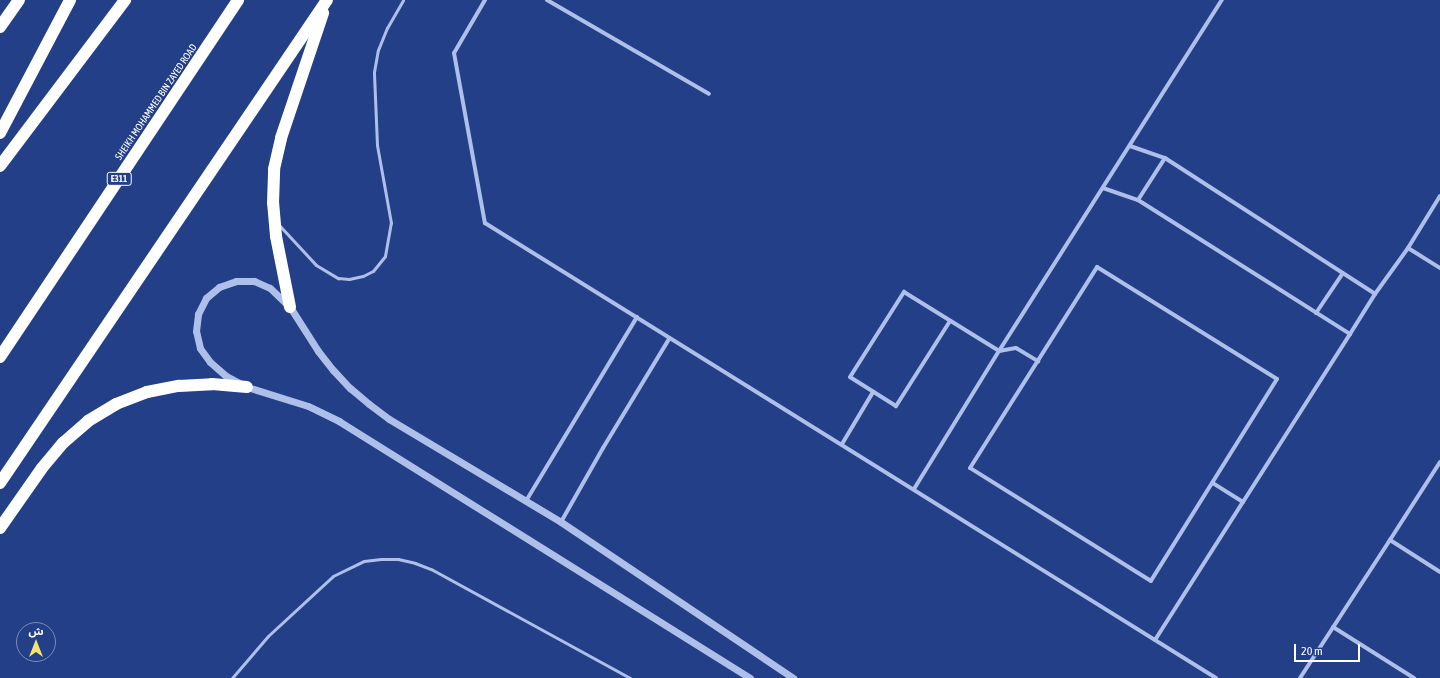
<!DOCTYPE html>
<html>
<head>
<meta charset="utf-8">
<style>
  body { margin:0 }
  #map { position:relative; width:1440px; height:678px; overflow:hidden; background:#233f88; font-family:"Asap Condensed","Noto Sans Arabic",sans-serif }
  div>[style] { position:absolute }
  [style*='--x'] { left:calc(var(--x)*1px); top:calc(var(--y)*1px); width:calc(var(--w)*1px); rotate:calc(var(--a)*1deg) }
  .service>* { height:3px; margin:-1.5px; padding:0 1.5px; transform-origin:1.5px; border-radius:1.5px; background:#aec0e9 }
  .minor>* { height:4px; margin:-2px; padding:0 2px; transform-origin:2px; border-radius:2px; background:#aec0e9 }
  .tertiary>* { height:7px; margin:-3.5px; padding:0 3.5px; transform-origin:3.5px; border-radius:3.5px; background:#aec0e9 }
  .motorway>* { height:12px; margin:-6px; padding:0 6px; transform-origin:6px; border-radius:6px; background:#fff }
  span { translate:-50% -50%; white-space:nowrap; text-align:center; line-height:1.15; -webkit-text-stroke:3px #233f88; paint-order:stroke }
  .shield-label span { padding:1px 3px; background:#233f88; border:1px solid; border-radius:3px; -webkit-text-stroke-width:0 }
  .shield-label { font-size:9px; color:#fff; font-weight:700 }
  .street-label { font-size:10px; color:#fff }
  .north { position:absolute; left:16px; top:622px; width:40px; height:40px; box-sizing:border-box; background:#233f88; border:1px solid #7b8cb8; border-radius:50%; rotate:0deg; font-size:11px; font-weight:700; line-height:16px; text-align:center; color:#fff }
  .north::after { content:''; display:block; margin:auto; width:14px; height:18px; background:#f5e370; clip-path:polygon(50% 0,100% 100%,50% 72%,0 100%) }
  .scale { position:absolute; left:1294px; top:644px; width:66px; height:18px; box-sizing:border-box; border:2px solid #fff; border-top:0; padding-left:5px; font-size:12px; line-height:14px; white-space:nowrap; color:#fff; -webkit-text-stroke:3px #233f88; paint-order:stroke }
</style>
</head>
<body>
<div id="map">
  <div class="service">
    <i style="--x:279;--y:225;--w:54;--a:47.2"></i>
    <i style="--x:316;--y:265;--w:26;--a:31"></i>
    <i style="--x:338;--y:278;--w:11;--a:5"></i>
    <i style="--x:349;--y:279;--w:14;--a:-12"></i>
    <i style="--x:363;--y:276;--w:11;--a:-27"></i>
    <i style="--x:373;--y:271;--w:19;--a:-51"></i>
    <i style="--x:385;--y:256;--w:34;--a:-80"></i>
    <i style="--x:391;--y:223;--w:79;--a:-100.2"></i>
    <i style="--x:377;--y:145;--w:73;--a:-92.4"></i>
    <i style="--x:374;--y:72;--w:22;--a:-80"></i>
    <i style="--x:378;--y:50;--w:24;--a:-68"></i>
    <i style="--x:387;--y:28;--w:32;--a:-60"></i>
    <i style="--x:232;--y:678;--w:55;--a:-49.4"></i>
    <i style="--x:268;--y:636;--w:88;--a:-42.7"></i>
    <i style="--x:333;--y:576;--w:34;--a:-26"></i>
    <i style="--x:364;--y:561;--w:17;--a:-7"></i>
    <i style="--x:381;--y:559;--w:17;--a:0"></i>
    <i style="--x:398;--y:559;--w:17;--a:13"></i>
    <i style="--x:415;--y:563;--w:17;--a:21"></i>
    <i style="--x:431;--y:569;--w:227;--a:28.7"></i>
  </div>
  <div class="minor">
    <i style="--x:485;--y:0;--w:61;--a:120.3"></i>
    <i style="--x:454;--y:53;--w:173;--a:79.7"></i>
    <i style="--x:485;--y:223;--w:861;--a:31.9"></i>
    <i style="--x:547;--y:0;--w:187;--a:30.1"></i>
    <i style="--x:1130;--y:146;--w:37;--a:19"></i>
    <i style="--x:1165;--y:158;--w:250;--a:32.9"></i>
    <i style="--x:1375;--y:294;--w:57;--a:-54.3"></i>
    <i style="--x:1408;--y:248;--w:38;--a:32"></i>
    <i style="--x:1103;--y:188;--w:37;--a:19"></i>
    <i style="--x:1138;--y:200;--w:50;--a:-57.3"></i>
    <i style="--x:1138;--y:200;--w:251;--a:32.3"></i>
    <i style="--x:1350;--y:334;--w:47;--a:-58"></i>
    <i style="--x:1408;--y:248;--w:61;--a:-58.4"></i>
    <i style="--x:1097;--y:267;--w:212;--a:31.9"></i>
    <i style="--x:1277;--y:379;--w:238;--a:122"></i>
    <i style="--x:1151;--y:581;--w:213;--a:-148"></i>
    <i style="--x:970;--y:468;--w:238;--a:-57.7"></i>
    <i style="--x:1316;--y:313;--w:48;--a:-56"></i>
    <i style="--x:950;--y:321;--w:101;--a:122.4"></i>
    <i style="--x:896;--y:406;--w:54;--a:-147.8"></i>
    <i style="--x:850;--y:377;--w:101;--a:-57.6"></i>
    <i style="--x:904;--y:292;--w:112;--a:31.8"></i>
    <i style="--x:999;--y:351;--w:17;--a:-10"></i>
    <i style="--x:1016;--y:348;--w:26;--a:31"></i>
    <i style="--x:842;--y:444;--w:61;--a:-59.2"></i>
    <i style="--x:1440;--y:462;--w:93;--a:122.7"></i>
    <i style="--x:1390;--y:540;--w:59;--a:32.6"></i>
    <i style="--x:914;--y:489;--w:162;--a:-58.4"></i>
    <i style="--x:999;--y:351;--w:416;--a:-57.6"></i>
    <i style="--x:526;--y:501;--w:215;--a:-58.9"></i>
    <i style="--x:1243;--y:502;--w:199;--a:-57.5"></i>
    <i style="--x:561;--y:522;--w:85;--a:-60.4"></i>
    <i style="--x:603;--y:448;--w:127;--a:-58.8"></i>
    <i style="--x:1333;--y:627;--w:96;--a:32.2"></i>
    <i style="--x:1155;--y:640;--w:164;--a:-57.5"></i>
    <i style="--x:1243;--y:502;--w:36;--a:-148"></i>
    <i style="--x:1300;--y:678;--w:165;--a:-56.9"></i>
  </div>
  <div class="tertiary">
    <i style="--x:750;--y:678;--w:485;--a:-148"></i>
    <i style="--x:339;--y:421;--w:34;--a:-154"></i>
    <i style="--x:308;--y:406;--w:64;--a:-162.7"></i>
    <i style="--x:247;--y:387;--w:24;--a:-152"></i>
    <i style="--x:226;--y:376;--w:21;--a:-139"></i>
    <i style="--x:210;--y:362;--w:17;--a:-126"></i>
    <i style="--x:200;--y:348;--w:17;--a:-103"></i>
    <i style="--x:196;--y:331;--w:17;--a:-83"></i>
    <i style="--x:198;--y:314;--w:18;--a:-63"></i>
    <i style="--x:206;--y:298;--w:17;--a:-40"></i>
    <i style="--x:219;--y:287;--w:18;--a:-19"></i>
    <i style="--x:236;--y:281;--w:18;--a:0"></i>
    <i style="--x:254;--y:281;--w:17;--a:24"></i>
    <i style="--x:270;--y:288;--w:28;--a:44"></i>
    <i style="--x:290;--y:307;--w:52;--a:57.5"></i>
    <i style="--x:318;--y:351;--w:24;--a:52"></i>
    <i style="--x:333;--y:370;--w:25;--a:47"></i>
    <i style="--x:350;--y:388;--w:25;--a:40"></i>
    <i style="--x:369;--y:404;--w:25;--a:37"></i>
    <i style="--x:389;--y:419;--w:200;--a:30.9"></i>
    <i style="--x:561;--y:522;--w:280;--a:33.9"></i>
  </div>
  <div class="motorway">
    <i style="--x:0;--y:27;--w:33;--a:-55"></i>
    <i style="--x:0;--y:133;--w:150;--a:-62.2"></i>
    <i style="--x:0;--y:166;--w:208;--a:-53"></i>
    <i style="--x:290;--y:307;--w:72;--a:-101.2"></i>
    <i style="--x:276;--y:236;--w:33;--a:-95"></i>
    <i style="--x:273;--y:203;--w:34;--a:-88"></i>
    <i style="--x:274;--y:169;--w:32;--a:-77"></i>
    <i style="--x:281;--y:138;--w:132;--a:-71.4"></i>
    <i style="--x:0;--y:357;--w:429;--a:-56.3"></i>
    <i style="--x:0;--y:483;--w:583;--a:-55.9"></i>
    <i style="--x:0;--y:528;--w:73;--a:-55"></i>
    <i style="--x:42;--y:468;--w:33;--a:-50"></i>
    <i style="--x:63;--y:443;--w:33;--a:-41"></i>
    <i style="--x:88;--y:421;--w:33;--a:-31"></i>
    <i style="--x:116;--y:404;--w:33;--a:-21"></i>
    <i style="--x:147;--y:392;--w:33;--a:-11"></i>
    <i style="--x:179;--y:386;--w:33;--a:-3"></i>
    <i style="--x:212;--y:384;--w:35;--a:5"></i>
  </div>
  <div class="shield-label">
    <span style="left:119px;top:179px">E311</span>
  </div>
  <div class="street-label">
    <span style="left:156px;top:102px;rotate:-56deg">SHEIKH MOHAMMED BIN ZAYED ROAD</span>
  </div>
  <div class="north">ش</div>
  <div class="scale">20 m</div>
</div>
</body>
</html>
